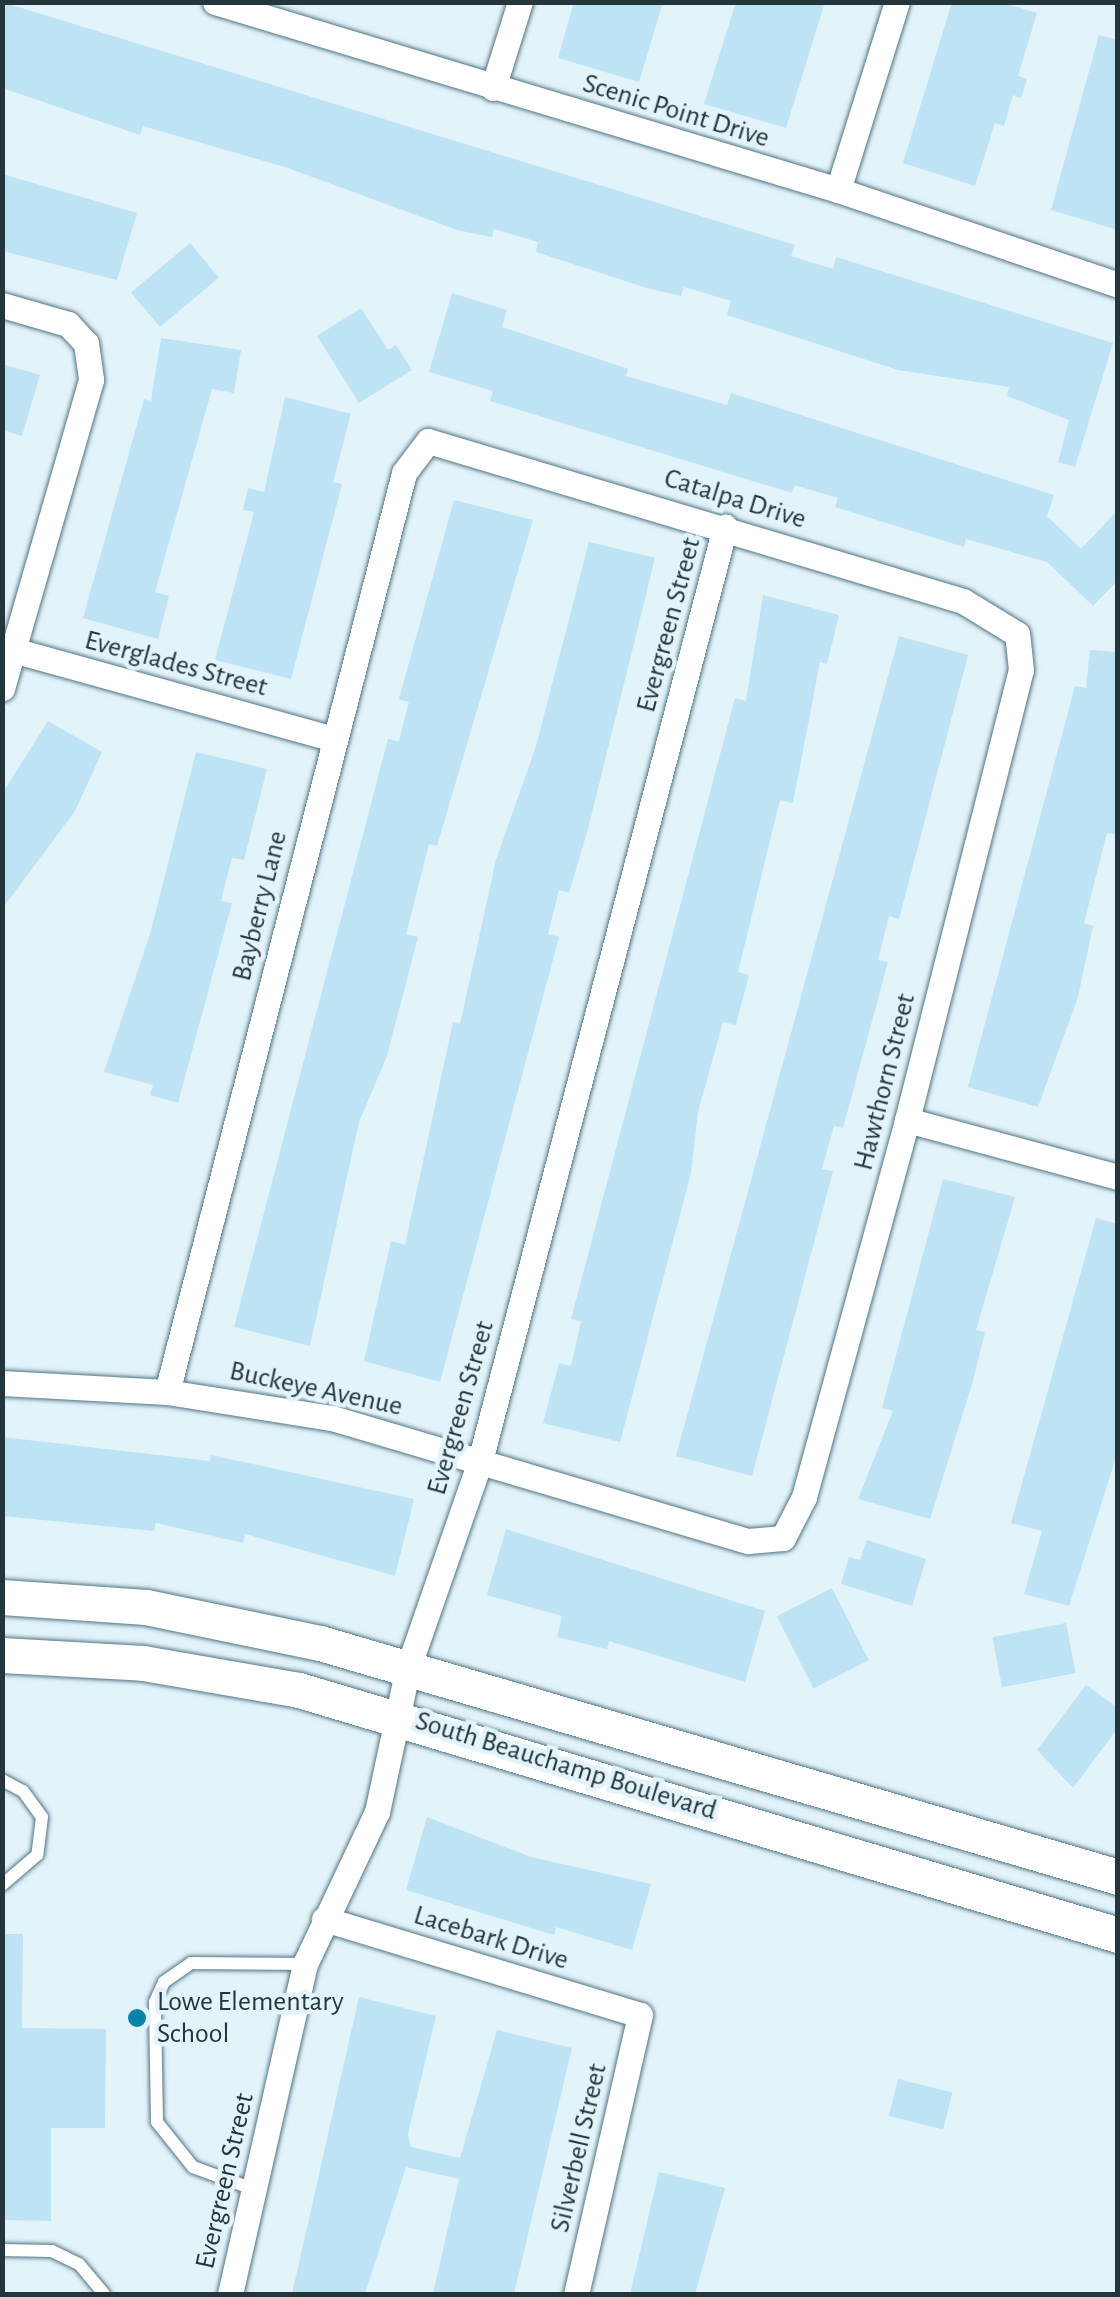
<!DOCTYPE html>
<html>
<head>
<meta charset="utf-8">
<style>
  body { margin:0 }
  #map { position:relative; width:1120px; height:2297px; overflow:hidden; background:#e3f3fa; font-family:"Alegreya Sans",sans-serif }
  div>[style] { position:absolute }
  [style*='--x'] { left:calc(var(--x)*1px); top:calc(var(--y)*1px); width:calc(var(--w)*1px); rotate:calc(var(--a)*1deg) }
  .building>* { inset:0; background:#bde3f4; transform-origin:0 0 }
  .roads { filter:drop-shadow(0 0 2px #517585) drop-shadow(0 0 2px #517585) }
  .lane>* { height:12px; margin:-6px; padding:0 6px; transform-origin:6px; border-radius:6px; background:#fff }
  .street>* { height:25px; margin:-12.5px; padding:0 12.5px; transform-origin:12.5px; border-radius:12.5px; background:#fff }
  .secondary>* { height:35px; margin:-17.5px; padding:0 17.5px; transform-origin:17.5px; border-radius:17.5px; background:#fff }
  .dots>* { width:28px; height:28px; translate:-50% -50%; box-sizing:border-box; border:5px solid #e3f3fa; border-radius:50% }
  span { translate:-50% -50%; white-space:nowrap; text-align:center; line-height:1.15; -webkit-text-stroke:9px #e3f3fa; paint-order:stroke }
  .street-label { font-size:28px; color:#25353c }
  .poi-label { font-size:28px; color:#25353c }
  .left { translate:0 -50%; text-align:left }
  .frame { position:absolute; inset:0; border:5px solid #25353c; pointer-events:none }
</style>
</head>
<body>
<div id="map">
  <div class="building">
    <i style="clip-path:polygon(2px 2px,795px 245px,791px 256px,833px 269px,836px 257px,1113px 343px,1075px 467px,1058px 462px,1069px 420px,1007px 396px,1009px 387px,898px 370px,727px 315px,731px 301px,684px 287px,681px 296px,647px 288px,536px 252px,538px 242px,494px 229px,492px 237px,457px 230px,285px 167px,143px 126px,140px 135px,2px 88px)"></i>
    <i style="clip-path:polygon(574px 2px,663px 2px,639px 82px,558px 58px)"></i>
    <i style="clip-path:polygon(736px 2px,825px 2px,786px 128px,704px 104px)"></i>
    <i style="clip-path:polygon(952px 2px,1001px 2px,1037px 13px,1018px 76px,1027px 79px,1021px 98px,1013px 95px,1004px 126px,995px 123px,975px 186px,903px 163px)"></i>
    <i style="clip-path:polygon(1099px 35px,1118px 40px,1118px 230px,1051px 210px)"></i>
    <i style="clip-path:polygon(2px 174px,137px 213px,117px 280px,2px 251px)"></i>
    <i style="left:190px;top:243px;width:45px;height:77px;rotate:50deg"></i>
    <i style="clip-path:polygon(452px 293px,507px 310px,502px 327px,628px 369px,626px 376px,727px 405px,731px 393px,1054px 495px,1047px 516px,1081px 549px,1118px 510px,1118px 580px,1093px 606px,1047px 562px,966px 539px,964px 547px,835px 507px,838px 498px,795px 485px,792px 493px,490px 401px,493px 391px,429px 372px)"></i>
    <i style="clip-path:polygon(361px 308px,388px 350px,396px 345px,412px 370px,359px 403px,317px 336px)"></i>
    <i style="clip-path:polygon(161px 338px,241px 350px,234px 393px,212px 389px,155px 592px,169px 596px,158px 639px,83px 618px,144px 399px,151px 401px)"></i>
    <i style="clip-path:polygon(2px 364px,40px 375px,22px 436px,2px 430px)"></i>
    <i style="clip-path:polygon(285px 397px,351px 414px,333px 482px,342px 484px,291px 679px,215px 660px,254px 512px,243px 510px,248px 488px,264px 492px)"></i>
    <i style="clip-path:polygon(454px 500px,533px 520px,437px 846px,429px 844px,406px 934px,418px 937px,387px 1056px,359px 1122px,310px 1346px,234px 1327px,388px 739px,399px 741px,409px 702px,399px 699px)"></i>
    <i style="clip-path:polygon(589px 542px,655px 558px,588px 829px,569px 893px,559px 890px,548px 934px,559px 937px,440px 1382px,364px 1361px,391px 1241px,405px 1245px,453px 1022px,460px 1024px,496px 860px,536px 746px)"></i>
    <i style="clip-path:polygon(763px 595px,839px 615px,827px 664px,820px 662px,793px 803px,780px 800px,738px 972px,749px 975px,736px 1025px,723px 1022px,698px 1112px,691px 1173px,620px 1442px,543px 1423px,559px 1363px,571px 1366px,581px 1321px,571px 1319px,735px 698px,746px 701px)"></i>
    <i style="clip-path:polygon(899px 636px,968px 655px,899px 919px,889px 916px,878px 960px,888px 962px,843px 1128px,834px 1126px,822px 1169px,833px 1171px,752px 1476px,676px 1456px)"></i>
    <i style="clip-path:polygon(1090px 650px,1118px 652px,1118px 835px,1107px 833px,1084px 923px,1093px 926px,1078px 997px,1038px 1107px,968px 1087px,1075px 686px,1086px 688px)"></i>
    <i style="clip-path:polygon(48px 721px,102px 752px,75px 811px,2px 909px,2px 794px)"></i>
    <i style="clip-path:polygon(196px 752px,267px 769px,244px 860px,232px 858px,221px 901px,232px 903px,178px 1103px,150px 1095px,153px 1085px,104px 1072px,150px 934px)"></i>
    <i style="clip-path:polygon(943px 1179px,1015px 1197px,976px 1330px,985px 1332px,973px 1381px,930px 1519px,858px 1499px,893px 1411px,882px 1408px)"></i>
    <i style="clip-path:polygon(1096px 1218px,1118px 1224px,1118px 1451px,1069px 1606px,1024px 1594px,1042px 1531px,1011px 1523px)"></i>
    <i style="clip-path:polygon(2px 1437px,210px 1461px,211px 1455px,414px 1499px,395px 1576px,245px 1534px,243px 1543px,156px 1523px,154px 1531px,2px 1516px)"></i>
    <i style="clip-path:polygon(506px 1529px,765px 1611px,745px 1682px,609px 1641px,607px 1649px,557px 1637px,562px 1616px,487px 1595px)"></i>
    <i style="clip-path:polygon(867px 1540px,926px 1559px,912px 1606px,841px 1584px,849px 1557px,860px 1560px)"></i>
    <i style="left:832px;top:1588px;width:81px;height:62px;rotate:63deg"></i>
    <i style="left:1066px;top:1623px;width:51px;height:75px;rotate:79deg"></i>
    <i style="clip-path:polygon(1086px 1685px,1118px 1708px,1118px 1728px,1073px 1788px,1037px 1750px)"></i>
    <i style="clip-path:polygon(427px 1817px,531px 1857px,651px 1884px,632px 1950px,556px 1927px,554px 1935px,406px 1890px)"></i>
    <i style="clip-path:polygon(2px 1934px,23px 1934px,22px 2028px,106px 2029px,105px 2128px,51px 2128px,51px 2221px,2px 2220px)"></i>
    <i style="clip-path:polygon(359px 1997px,436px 2016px,408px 2134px,411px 2147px,460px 2158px,497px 2030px,572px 2048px,514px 2294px,433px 2294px,459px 2179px,406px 2167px,365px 2294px,292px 2294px)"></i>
    <i style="left:898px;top:2079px;width:56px;height:38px;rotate:14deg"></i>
    <i style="clip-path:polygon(659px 2172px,725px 2188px,695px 2294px,630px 2294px)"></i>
  </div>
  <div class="roads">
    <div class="lane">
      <i style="--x:2;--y:1780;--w:24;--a:28"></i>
      <i style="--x:23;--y:1791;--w:32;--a:54"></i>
      <i style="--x:42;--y:1817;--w:38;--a:97"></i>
      <i style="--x:37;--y:1855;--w:46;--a:139.4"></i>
      <i style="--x:253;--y:2189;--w:64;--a:-159.9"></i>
      <i style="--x:193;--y:2167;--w:58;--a:-128.7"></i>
      <i style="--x:157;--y:2122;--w:120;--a:-91"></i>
      <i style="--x:155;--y:2002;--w:22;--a:-66"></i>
      <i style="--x:164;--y:1982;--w:33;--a:-35"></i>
      <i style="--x:191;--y:1963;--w:114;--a:0.5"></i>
      <i style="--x:2;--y:2250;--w:50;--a:1.1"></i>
      <i style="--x:52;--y:2251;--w:30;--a:26"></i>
      <i style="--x:79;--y:2264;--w:39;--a:50"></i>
    </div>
    <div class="street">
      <i style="--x:215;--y:2;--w:651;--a:16.79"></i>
      <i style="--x:838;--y:190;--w:296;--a:18.7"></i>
      <i style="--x:493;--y:88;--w:90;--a:-72.6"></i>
      <i style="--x:838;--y:190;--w:197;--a:-72.6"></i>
      <i style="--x:2;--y:305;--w:69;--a:16.1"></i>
      <i style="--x:68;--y:324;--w:26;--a:47"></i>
      <i style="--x:86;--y:343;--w:37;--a:82"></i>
      <i style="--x:91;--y:380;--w:321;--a:106.1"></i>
      <i style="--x:2;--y:647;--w:344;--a:15.5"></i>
      <i style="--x:907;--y:1120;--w:219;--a:15.1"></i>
      <i style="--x:2;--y:1383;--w:165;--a:3.1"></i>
      <i style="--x:167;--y:1392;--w:167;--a:9"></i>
      <i style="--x:332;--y:1418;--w:434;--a:16.5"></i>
      <i style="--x:748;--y:1541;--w:35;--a:-5"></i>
      <i style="--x:783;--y:1538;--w:46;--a:-62.9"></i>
      <i style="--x:804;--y:1497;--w:391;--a:-74.7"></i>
      <i style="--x:907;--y:1120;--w:464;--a:-75.8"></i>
      <i style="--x:1021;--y:670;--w:36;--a:-96"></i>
      <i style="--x:1017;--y:634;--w:63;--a:-148.6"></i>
      <i style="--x:963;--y:601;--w:558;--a:-163.35"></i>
      <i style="--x:428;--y:441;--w:40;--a:127"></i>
      <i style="--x:404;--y:473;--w:949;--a:104.46"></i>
      <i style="--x:324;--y:1919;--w:330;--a:16.9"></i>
      <i style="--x:640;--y:2015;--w:286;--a:102.9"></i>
      <i style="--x:230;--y:2294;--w:338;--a:-77.2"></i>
      <i style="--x:305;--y:1964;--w:168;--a:-64.7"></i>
      <i style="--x:377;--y:1812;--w:147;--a:-77.9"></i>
      <i style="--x:408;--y:1668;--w:219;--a:-70.8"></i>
      <i style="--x:480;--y:1461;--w:966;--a:-75.3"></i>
    </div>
    <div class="secondary">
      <i style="--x:2;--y:1597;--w:144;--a:4"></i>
      <i style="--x:146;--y:1607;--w:178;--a:11.7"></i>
      <i style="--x:320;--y:1643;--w:832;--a:16.34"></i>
      <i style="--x:2;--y:1655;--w:141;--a:3.2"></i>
      <i style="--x:143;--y:1663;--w:158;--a:9.8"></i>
      <i style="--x:299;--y:1690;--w:855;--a:16.65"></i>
    </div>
  </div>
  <div class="dots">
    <i style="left:137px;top:2018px;background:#0783a8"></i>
  </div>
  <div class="street-label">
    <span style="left:676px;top:111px;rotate:17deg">Scenic Point Drive</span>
    <span style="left:735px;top:499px;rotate:17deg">Catalpa Drive</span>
    <span style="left:669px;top:625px;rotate:-75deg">Evergreen Street</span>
    <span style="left:176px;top:664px;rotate:15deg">Everglades Street</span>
    <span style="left:260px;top:906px;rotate:-76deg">Bayberry Lane</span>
    <span style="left:885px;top:1082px;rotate:-76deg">Hawthorn Street</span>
    <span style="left:316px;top:1389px;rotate:12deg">Buckeye Avenue</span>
    <span style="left:461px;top:1408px;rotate:-74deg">Evergreen Street</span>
    <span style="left:566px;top:1766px;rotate:17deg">South Beauchamp Boulevard</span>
    <span style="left:491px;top:1938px;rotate:17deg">Lacebark Drive</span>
    <span style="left:579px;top:2148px;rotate:-77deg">Silverbell Street</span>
    <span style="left:225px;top:2181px;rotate:-77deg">Evergreen Street</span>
  </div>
  <div class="poi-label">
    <span class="left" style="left:157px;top:2018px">Lowe Elementary<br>School</span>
  </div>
  <div class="frame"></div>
</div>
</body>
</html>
